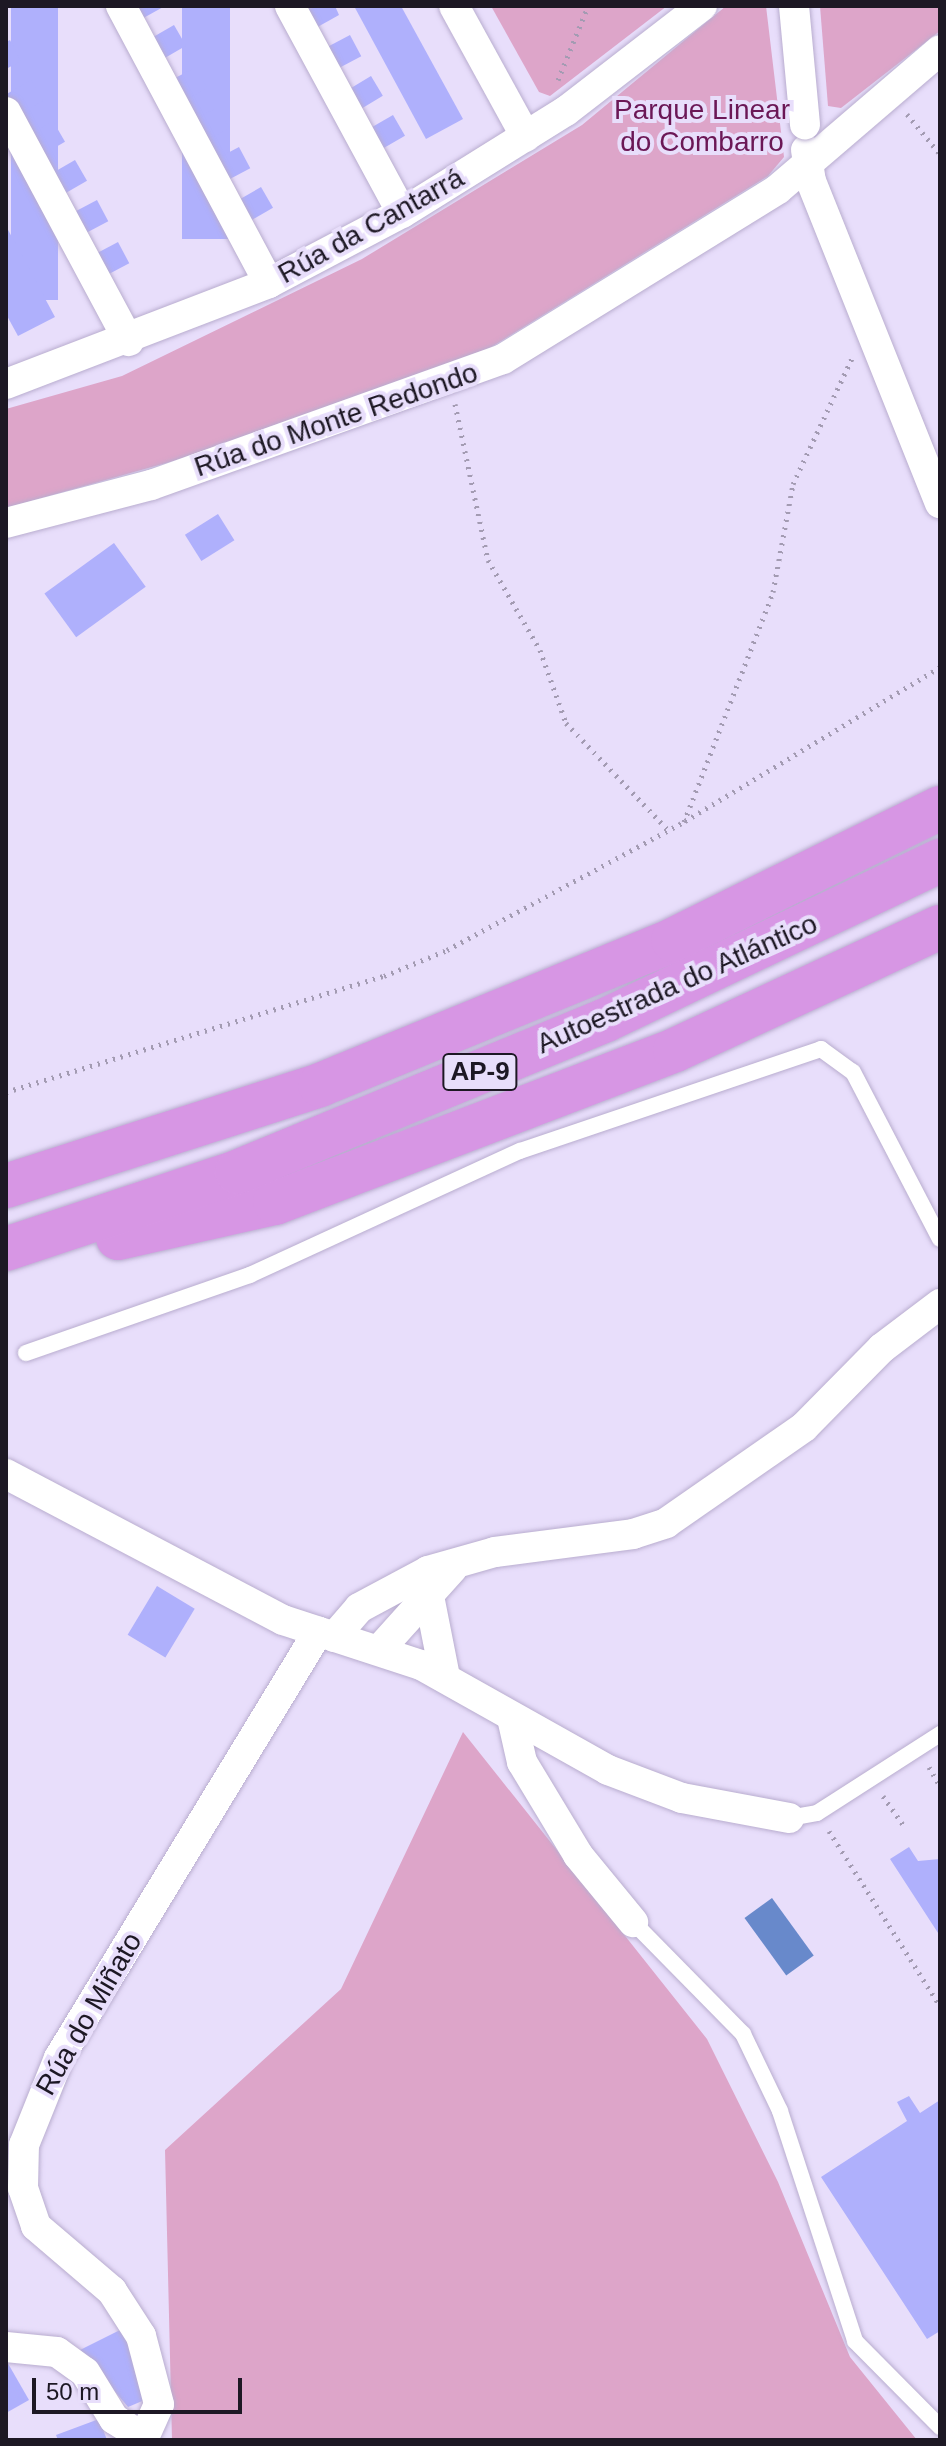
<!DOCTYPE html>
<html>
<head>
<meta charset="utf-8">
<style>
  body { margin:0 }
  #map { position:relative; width:946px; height:2446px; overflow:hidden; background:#e8defb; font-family:Helvetica,sans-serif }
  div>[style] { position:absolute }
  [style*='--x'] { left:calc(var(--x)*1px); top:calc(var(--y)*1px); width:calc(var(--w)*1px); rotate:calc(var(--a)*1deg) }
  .green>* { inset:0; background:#dda5c9 }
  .water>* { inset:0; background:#6889cb; transform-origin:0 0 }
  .building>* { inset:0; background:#afb0fc; transform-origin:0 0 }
  .path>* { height:5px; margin-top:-2.5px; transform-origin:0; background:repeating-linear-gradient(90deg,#a39bb2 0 2px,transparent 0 8px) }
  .roads { filter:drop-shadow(0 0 2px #b9adcf) drop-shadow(0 0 2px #b9adcf) }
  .service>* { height:16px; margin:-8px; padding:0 8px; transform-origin:8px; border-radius:8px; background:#fff }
  .minor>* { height:30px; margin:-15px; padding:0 15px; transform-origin:15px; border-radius:15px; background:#fff }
  .motorway>* { height:44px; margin:-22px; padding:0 22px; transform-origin:22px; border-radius:22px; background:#d796e4 }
  .bridges { filter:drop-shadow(0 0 2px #b9adcf) drop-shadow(0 0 2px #b9adcf) }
  .minor-bridge>* { height:30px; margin:-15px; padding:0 15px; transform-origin:15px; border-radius:15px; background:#fff }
  span { translate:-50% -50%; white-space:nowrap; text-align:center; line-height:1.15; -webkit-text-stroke:8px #e8defb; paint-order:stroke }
  .shield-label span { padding:2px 6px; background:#e8defb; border:2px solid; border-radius:6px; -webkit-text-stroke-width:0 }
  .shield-label { font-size:26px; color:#1d1824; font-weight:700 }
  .park-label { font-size:28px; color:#6b1756 }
  .street-label { font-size:28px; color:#1d1824 }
  .frame { position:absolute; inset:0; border:8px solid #1d1824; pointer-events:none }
  .scale { position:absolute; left:32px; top:2378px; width:210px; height:36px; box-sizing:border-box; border:4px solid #1d1824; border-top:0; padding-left:10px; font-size:24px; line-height:28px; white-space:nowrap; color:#1d1824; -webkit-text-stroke:6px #e8defb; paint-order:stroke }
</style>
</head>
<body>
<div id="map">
  <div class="green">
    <i style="clip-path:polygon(491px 6px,667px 6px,550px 96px,539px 92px)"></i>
    <i style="clip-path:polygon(726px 6px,766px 6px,784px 157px,768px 176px,454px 370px,262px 436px,6px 508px,6px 409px,122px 376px,362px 259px,582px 125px)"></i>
    <i style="clip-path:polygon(820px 6px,940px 6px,940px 31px,841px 108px,828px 106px)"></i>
    <i style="clip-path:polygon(463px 1732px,707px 2039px,778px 2182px,850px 2357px,917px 2440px,172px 2440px,165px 2150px,341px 1989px)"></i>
  </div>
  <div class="water">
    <i style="left:772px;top:1898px;width:71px;height:34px;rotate:54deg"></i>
  </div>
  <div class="building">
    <i style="left:11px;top:6px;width:47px;height:294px"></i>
    <i style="clip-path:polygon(130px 6px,165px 6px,138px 21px)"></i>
    <i style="left:182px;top:6px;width:48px;height:233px"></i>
    <i style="clip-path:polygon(335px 6px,339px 15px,314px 29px,302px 9px)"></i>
    <i style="clip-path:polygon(354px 6px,401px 6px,463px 119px,426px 139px)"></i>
    <i style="left:174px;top:25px;width:24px;height:29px;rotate:60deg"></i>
    <i style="left:350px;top:35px;width:24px;height:30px;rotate:62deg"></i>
    <i style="clip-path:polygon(10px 40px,21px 61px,6px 69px,6px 42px)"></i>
    <i style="left:196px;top:67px;width:24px;height:30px;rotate:62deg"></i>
    <i style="left:371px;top:76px;width:23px;height:29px;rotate:59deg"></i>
    <i style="left:31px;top:80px;width:24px;height:29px;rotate:60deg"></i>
    <i style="left:218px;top:107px;width:24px;height:30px;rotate:62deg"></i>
    <i style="left:393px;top:115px;width:24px;height:30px;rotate:60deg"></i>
    <i style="left:53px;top:121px;width:24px;height:29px;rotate:60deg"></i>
    <i style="left:239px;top:147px;width:24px;height:30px;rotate:62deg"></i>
    <i style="left:75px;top:160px;width:24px;height:29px;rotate:60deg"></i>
    <i style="left:261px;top:187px;width:24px;height:30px;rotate:60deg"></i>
    <i style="left:97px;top:200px;width:24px;height:30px;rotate:62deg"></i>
    <i style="clip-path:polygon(6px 226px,55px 317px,18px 336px,6px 314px)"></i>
    <i style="left:118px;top:242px;width:24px;height:30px;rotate:62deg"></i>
    <i style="left:218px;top:514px;width:31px;height:39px;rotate:58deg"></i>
    <i style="left:114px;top:543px;width:54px;height:86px;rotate:54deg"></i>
    <i style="left:157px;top:1586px;width:44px;height:57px;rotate:31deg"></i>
    <i style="clip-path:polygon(909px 1847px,918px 1861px,940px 1859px,940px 1936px,890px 1859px)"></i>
    <i style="clip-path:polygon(909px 2096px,920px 2113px,940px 2100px,940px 2331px,927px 2339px,821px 2177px,907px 2121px,897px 2102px)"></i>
    <i style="clip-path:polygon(124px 2328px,147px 2399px,128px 2407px,80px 2350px)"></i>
    <i style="clip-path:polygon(6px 2360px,29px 2400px,6px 2413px)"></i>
    <i style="clip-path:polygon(99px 2419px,107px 2440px,58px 2440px,56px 2435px)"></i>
  </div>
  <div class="path">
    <i style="--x:558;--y:80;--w:80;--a:-67.9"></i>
    <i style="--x:907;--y:114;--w:52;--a:50.5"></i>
    <i style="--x:455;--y:404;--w:159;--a:78.1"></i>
    <i style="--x:488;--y:560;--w:104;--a:60"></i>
    <i style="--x:540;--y:650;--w:77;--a:70.4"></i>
    <i style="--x:566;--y:723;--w:151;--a:46.3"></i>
    <i style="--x:685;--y:821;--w:298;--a:-31.1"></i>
    <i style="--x:6;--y:1092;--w:395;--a:-17.1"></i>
    <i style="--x:384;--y:976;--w:68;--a:-22.4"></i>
    <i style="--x:447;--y:950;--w:269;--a:-28.4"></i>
    <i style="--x:684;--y:822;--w:247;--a:-68.8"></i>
    <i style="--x:773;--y:592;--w:110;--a:-79.5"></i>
    <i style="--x:793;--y:484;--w:141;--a:-64.9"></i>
    <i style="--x:929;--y:1767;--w:22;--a:60"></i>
    <i style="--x:883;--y:1796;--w:35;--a:55"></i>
    <i style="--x:829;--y:1831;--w:207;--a:57.6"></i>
  </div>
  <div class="roads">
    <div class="service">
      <i style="--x:26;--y:1353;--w:237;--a:-19.2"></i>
      <i style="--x:250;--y:1275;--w:297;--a:-24.7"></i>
      <i style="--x:520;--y:1151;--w:318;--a:-18.7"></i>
      <i style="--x:821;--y:1049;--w:39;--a:36"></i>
      <i style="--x:853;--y:1072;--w:188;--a:62.5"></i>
      <i style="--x:789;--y:1818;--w:28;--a:-10"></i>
      <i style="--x:817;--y:1813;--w:146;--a:-32.7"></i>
      <i style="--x:633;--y:1922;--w:157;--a:45.5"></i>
      <i style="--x:743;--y:2034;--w:85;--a:64.3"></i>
      <i style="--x:780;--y:2111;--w:242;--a:71.9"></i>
      <i style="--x:855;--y:2341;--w:121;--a:45.3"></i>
    </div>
    <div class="minor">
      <i style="--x:121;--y:6;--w:314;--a:61.9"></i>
      <i style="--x:290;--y:6;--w:235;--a:61.6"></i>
      <i style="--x:454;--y:6;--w:149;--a:61.2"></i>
      <i style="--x:6;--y:112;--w:260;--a:61.8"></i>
      <i style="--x:806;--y:150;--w:31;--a:81"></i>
      <i style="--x:811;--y:181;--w:347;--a:68.2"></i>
      <i style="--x:6;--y:384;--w:282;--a:-21"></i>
      <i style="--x:269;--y:283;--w:150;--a:-27.8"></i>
      <i style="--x:402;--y:213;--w:193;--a:-31.9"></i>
      <i style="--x:566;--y:111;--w:172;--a:-37.7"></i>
      <i style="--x:6;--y:523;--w:150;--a:-14.7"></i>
      <i style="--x:151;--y:485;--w:374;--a:-19.7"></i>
      <i style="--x:503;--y:359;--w:323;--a:-31.7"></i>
      <i style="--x:778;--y:189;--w:213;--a:-40.6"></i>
      <i style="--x:6;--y:1474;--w:313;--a:27.8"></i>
      <i style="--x:283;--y:1620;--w:145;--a:18.1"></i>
      <i style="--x:421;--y:1665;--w:214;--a:29.3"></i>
      <i style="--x:608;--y:1770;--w:79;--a:20.7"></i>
      <i style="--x:682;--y:1798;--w:109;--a:10.6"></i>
      <i style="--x:428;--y:1591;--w:88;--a:78.8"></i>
      <i style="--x:334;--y:1637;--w:38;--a:-49"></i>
      <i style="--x:359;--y:1608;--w:78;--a:-28.2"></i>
      <i style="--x:428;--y:1571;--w:70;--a:-15.8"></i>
      <i style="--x:495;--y:1552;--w:139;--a:-7.4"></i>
      <i style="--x:633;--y:1534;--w:35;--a:-18"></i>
      <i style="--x:666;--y:1523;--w:168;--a:-34.8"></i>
      <i style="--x:804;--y:1427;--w:111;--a:-45.4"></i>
      <i style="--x:882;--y:1348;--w:73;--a:-37.2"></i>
      <i style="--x:379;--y:1650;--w:109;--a:-48"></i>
      <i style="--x:512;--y:1718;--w:45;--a:77.2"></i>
      <i style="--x:522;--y:1762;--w:109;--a:58.9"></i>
      <i style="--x:578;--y:1855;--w:87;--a:50.6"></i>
      <i style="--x:6;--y:2347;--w:51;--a:5.6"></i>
      <i style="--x:57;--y:2352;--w:34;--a:36"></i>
      <i style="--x:85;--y:2372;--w:55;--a:58.3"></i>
      <i style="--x:114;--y:2419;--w:34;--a:32"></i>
      <i style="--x:143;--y:2440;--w:39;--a:-66"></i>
      <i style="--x:159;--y:2404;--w:70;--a:-104.8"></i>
      <i style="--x:141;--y:2336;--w:54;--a:-122.8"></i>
      <i style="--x:112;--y:2291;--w:100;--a:-139.5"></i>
      <i style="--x:36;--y:2226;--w:40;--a:-108.9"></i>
      <i style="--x:23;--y:2188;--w:43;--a:-88.7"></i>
      <i style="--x:24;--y:2145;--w:94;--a:-68.1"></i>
      <i style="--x:59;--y:2058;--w:499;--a:-58.7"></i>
    </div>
    <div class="motorway">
      <i style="--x:6;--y:1186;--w:330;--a:-17.8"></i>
      <i style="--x:320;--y:1085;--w:382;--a:-22.3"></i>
      <i style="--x:673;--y:940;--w:298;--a:-26.3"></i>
      <i style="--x:118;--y:1238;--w:161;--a:-12.6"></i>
      <i style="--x:275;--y:1203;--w:428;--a:-20.9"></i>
      <i style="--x:675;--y:1050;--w:292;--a:-24.9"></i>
      <i style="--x:6;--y:1249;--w:243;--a:-18.4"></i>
      <i style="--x:237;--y:1172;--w:399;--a:-22.4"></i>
      <i style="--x:606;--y:1020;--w:370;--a:-25.5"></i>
    </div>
  </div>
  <div class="bridges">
    <div class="minor-bridge">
      <i style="--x:794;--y:6;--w:119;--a:84.7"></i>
    </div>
  </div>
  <div class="shield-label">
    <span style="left:480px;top:1072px">AP-9</span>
  </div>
  <div class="park-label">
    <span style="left:702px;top:126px">Parque Linear<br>do Combarro</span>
  </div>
  <div class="street-label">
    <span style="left:371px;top:226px;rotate:-29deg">Rúa da Cantarrá</span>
    <span style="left:336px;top:420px;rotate:-19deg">Rúa do Monte Redondo</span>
    <span style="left:677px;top:984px;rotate:-24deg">Autoestrada do Atlántico</span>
    <span style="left:89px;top:2014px;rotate:-60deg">Rúa do Miñato</span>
  </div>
  <div class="frame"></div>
  <div class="scale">50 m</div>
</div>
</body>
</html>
